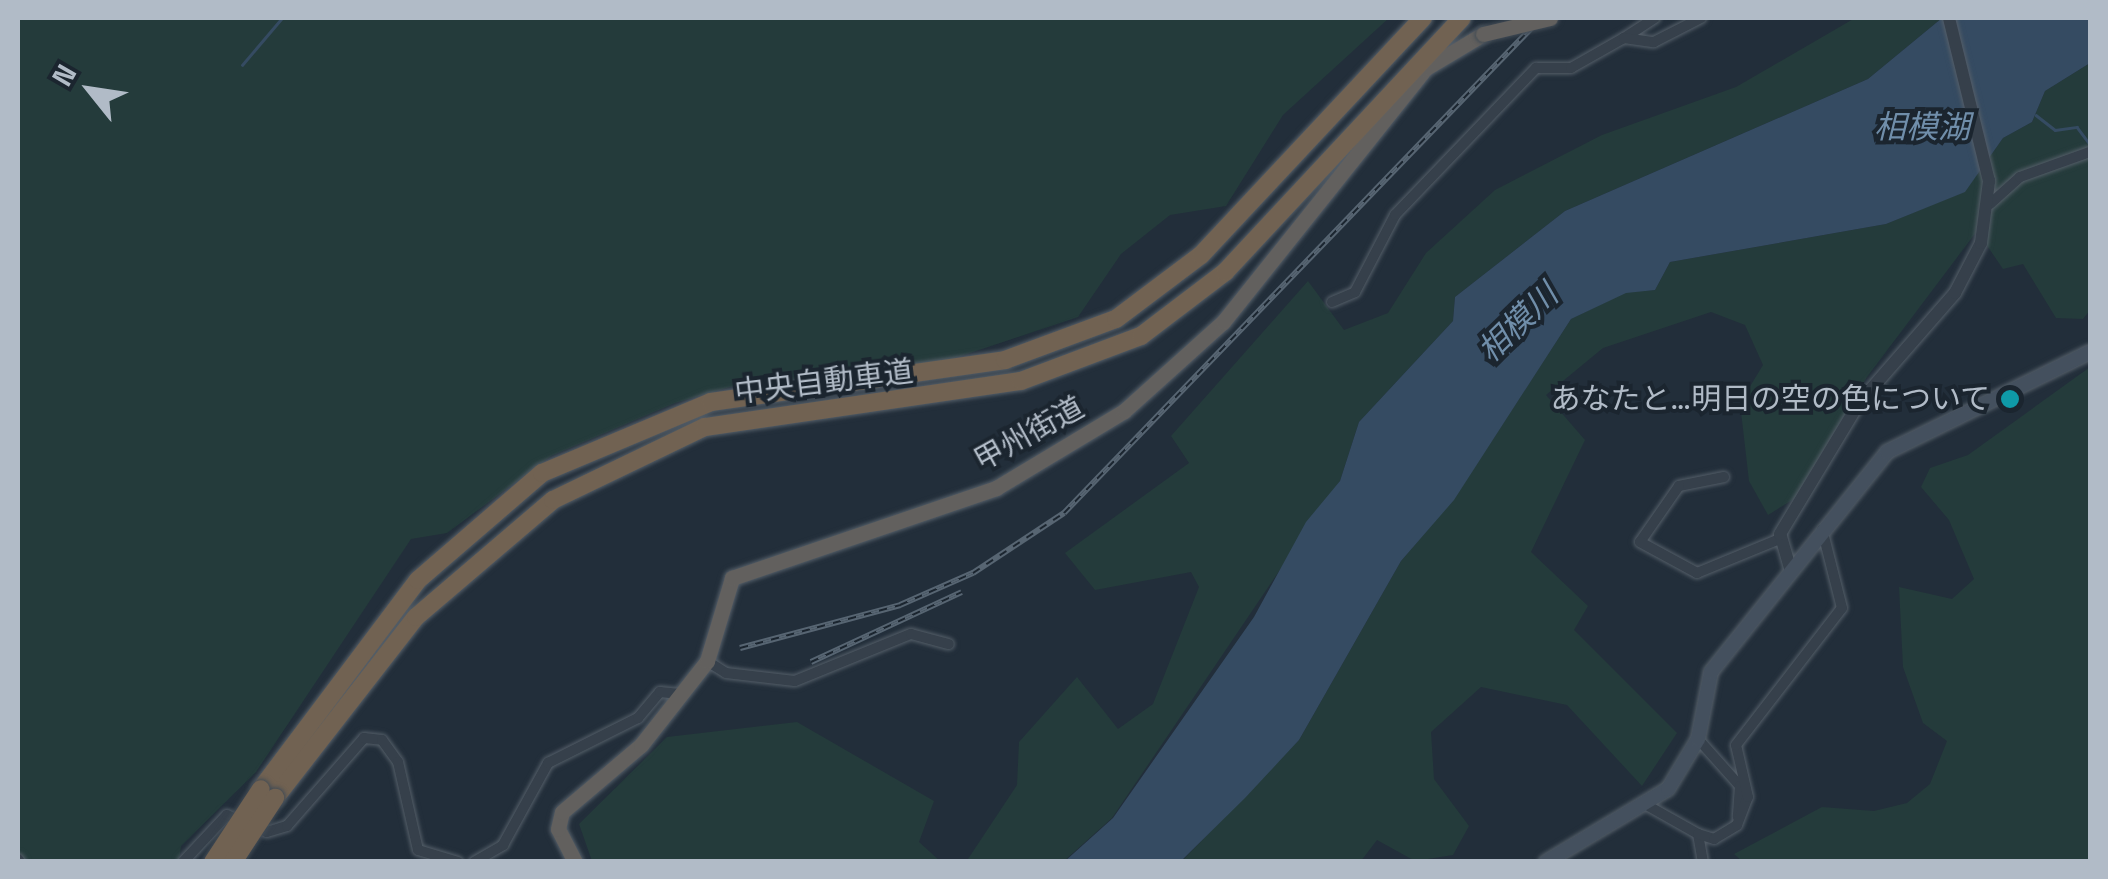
<!DOCTYPE html>
<html>
<head>
<meta charset="utf-8">
<style>
  body { margin:0 }
  #map { position:relative; width:2108px; height:879px; overflow:hidden; background:#222e3a; font-family:"Space Grotesk","Noto Sans JP",sans-serif }
  div>[style] { position:absolute }
  [style*='--x'] { left:calc(var(--x)*1px); top:calc(var(--y)*1px); width:calc(var(--w)*1px); rotate:calc(var(--a)*1deg) }
  .green>* { inset:0; background:#243b3b }
  .water>* { inset:0; background:#354b62 }
  .stream>* { height:2.5px; margin:-1.25px; padding:0 1.25px; transform-origin:1.25px; border-radius:1.25px; background:#354b62 }
  .roads { filter:drop-shadow(0 0 2px #545e68) drop-shadow(0 0 2px #545e68) }
  .minor>* { height:10px; margin:-5px; padding:0 5px; transform-origin:5px; border-radius:5px; background:#36404b }
  .tertiary>* { height:12px; margin:-6px; padding:0 6px; transform-origin:6px; border-radius:6px; background:#36404b }
  .secondary>* { height:14px; margin:-7px; padding:0 7px; transform-origin:7px; border-radius:7px; background:#44505e }
  .trunk>* { height:15px; margin:-7.5px; padding:0 7.5px; transform-origin:7.5px; border-radius:7.5px; background:#62605e }
  .motorway>* { height:18px; margin:-9px; padding:0 9px; transform-origin:9px; border-radius:9px; background:#716252 }
  .rail>* { height:6px; margin-top:-3px; transform-origin:0; background:repeating-linear-gradient(90deg,#1b252f 0 8px,#576572 0 16px); box-sizing:border-box; border-block:2px solid #576572 }
  .bridges { filter:drop-shadow(0 0 2px #414b55) drop-shadow(0 0 2px #414b55) }
  .trunk-bridge>* { height:15px; margin:-7.5px; padding:0 7.5px; transform-origin:7.5px; border-radius:7.5px; background:#62605e }
  .motorway-bridge>* { height:18px; margin:-9px; padding:0 9px; transform-origin:9px; border-radius:9px; background:#716252 }
  .dots>* { width:28px; height:28px; translate:-50% -50%; box-sizing:border-box; border:5px solid #1b252f; border-radius:50% }
  span { translate:-50% -50%; white-space:nowrap; text-align:center; line-height:1.15; -webkit-text-stroke:8px #1b252f; paint-order:stroke }
  .street-label { font-size:30px; color:#b1bbc7 }
  .poi-label { font-size:30px; color:#b1bbc7 }
  .right { translate:-100% -50%; text-align:right }
  .water-label { font-size:32px; color:#708eaa; font-style:italic }
  .frame { position:absolute; inset:0; border:20px solid #b1bbc7; pointer-events:none }
  .north { position:absolute; left:40px; top:40px; width:100px; height:100px; -webkit-text-stroke:8px #1b252f; paint-order:stroke; rotate:300deg; font-size:28px; font-weight:700; line-height:40px; text-align:center; color:#b1bbc7 }
  .north::after { content:''; display:block; margin:auto; width:35px; height:45px; background:#b1bbc7; clip-path:polygon(50% 0,100% 100%,50% 72%,0 100%) }
</style>
</head>
<body>
<div id="map">
  <div class="green">
    <i style="clip-path:polygon(18px 18px,1389px 18px,1283px 115px,1226px 206px,1170px 215px,1121px 254px,1078px 317px,937px 364px,730px 387px,675px 403px,551px 456px,447px 533px,411px 539px,256px 772px,181px 846px,179px 862px,18px 861px)"></i>
    <i style="clip-path:polygon(1855px 18px,1942px 18px,1868px 79px,1565px 211px,1455px 297px,1453px 321px,1359px 422px,1340px 481px,1112px 818px,1064px 861px,966px 862px,1017px 785px,1019px 742px,1077px 677px,1118px 729px,1153px 704px,1199px 587px,1191px 572px,1095px 590px,1065px 553px,1189px 463px,1171px 436px,1308px 281px,1344px 330px,1388px 313px,1426px 253px,1495px 190px,1602px 135px,1736px 87px)"></i>
    <i style="clip-path:polygon(2090px 63px,2090px 310px,2083px 319px,2056px 318px,2023px 264px,2003px 269px,1977px 231px,1867px 377px,1794px 499px,1768px 515px,1749px 481px,1740px 403px,1763px 365px,1745px 325px,1711px 312px,1603px 348px,1546px 395px,1585px 440px,1531px 552px,1588px 606px,1574px 630px,1677px 733px,1642px 786px,1567px 705px,1481px 687px,1431px 732px,1434px 779px,1469px 826px,1453px 855px,1415px 861px,1377px 840px,1361px 861px,1181px 862px,1299px 740px,1401px 561px,1454px 499px,1571px 319px,1626px 292px,1655px 290px,1670px 262px,1886px 224px,1965px 191px,2003px 138px,2032px 122px,2045px 91px)"></i>
    <i style="clip-path:polygon(2090px 367px,2090px 861px,1742px 861px,1734px 854px,1822px 807px,1874px 811px,1907px 803px,1930px 784px,1947px 741px,1923px 723px,1903px 667px,1899px 587px,1952px 599px,1974px 579px,1949px 520px,1921px 487px,1930px 468px,1968px 455px)"></i>
    <i style="clip-path:polygon(797px 722px,934px 801px,919px 842px,940px 861px,592px 861px,579px 824px,667px 737px)"></i>
  </div>
  <div class="water">
    <i style="clip-path:polygon(1942px 18px,2090px 18px,2090px 63px,2045px 91px,2032px 122px,2003px 138px,1965px 192px,1886px 224px,1670px 262px,1655px 290px,1626px 293px,1571px 319px,1454px 500px,1401px 561px,1299px 740px,1245px 798px,1181px 861px,1064px 862px,1113px 818px,1254px 617px,1306px 522px,1340px 481px,1359px 422px,1453px 321px,1455px 297px,1565px 211px,1868px 79px)"></i>
  </div>
  <div class="stream">
    <i style="--x:242;--y:65;--w:62;--a:-49.6"></i>
    <i style="--x:2036;--y:115;--w:24;--a:38"></i>
    <i style="--x:2055;--y:130;--w:22;--a:-8"></i>
    <i style="--x:2077;--y:127;--w:21;--a:53"></i>
    <i style="--x:2090;--y:195;--w:34;--a:90"></i>
  </div>
  <div class="roads">
    <div class="minor">
      <i style="--x:1624;--y:38;--w:37;--a:-33"></i>
      <i style="--x:1990;--y:204;--w:40;--a:-42"></i>
      <i style="--x:2020;--y:177;--w:74;--a:-19.7"></i>
      <i style="--x:1332;--y:302;--w:25;--a:-23"></i>
      <i style="--x:1355;--y:292;--w:87;--a:-62.5"></i>
      <i style="--x:1395;--y:215;--w:204;--a:-46.2"></i>
      <i style="--x:1536;--y:68;--w:35;--a:0"></i>
      <i style="--x:1571;--y:68;--w:61;--a:-29.5"></i>
      <i style="--x:1624;--y:38;--w:30;--a:8"></i>
      <i style="--x:1654;--y:42;--w:53;--a:-27.1"></i>
      <i style="--x:1724;--y:477;--w:46;--a:168.7"></i>
      <i style="--x:1679;--y:486;--w:68;--a:124.9"></i>
      <i style="--x:1640;--y:542;--w:65;--a:28.5"></i>
      <i style="--x:1697;--y:573;--w:87;--a:-22.4"></i>
      <i style="--x:707;--y:661;--w:22;--a:32"></i>
      <i style="--x:726;--y:673;--w:69;--a:6.6"></i>
      <i style="--x:795;--y:681;--w:125;--a:-22.1"></i>
      <i style="--x:911;--y:634;--w:39;--a:15"></i>
      <i style="--x:1698;--y:739;--w:63;--a:48.2"></i>
      <i style="--x:1740;--y:786;--w:31;--a:94"></i>
      <i style="--x:1643;--y:803;--w:63;--a:29.4"></i>
      <i style="--x:1698;--y:834;--w:28;--a:80"></i>
      <i style="--x:1698;--y:834;--w:17;--a:17"></i>
      <i style="--x:1714;--y:839;--w:27;--a:-31"></i>
      <i style="--x:1737;--y:825;--w:30;--a:-69"></i>
      <i style="--x:1748;--y:797;--w:53;--a:-103"></i>
      <i style="--x:1736;--y:745;--w:173;--a:-52.3"></i>
      <i style="--x:1842;--y:608;--w:81;--a:-104.2"></i>
      <i style="--x:18;--y:859;--w:4;--a:56"></i>
      <i style="--x:183;--y:862;--w:64;--a:-46.9"></i>
      <i style="--x:227;--y:815;--w:43;--a:23"></i>
      <i style="--x:267;--y:832;--w:21;--a:-17"></i>
      <i style="--x:287;--y:826;--w:117;--a:-48.8"></i>
      <i style="--x:364;--y:738;--w:18;--a:6"></i>
      <i style="--x:382;--y:740;--w:27;--a:54"></i>
      <i style="--x:398;--y:762;--w:90;--a:77.2"></i>
      <i style="--x:418;--y:850;--w:42;--a:16.7"></i>
      <i style="--x:474;--y:862;--w:34;--a:-30"></i>
      <i style="--x:503;--y:845;--w:94;--a:-61.2"></i>
      <i style="--x:548;--y:763;--w:101;--a:-26.6"></i>
      <i style="--x:638;--y:718;--w:34;--a:-50"></i>
      <i style="--x:660;--y:692;--w:20;--a:6"></i>
    </div>
    <div class="tertiary">
      <i style="--x:1790;--y:568;--w:35;--a:-106"></i>
      <i style="--x:1780;--y:534;--w:153;--a:-58.9"></i>
      <i style="--x:1859;--y:403;--w:146;--a:-48.9"></i>
      <i style="--x:1955;--y:293;--w:56;--a:-62.5"></i>
      <i style="--x:1981;--y:243;--w:63;--a:-82.6"></i>
      <i style="--x:1989;--y:181;--w:168;--a:-103.8"></i>
    </div>
    <div class="secondary">
      <i style="--x:1546;--y:862;--w:142;--a:-30.9"></i>
      <i style="--x:1668;--y:789;--w:58;--a:-59"></i>
      <i style="--x:1698;--y:739;--w:68;--a:-79"></i>
      <i style="--x:1711;--y:672;--w:282;--a:-51.3"></i>
      <i style="--x:1887;--y:452;--w:226;--a:-26.2"></i>
    </div>
    <div class="trunk">
      <i style="--x:575;--y:862;--w:37;--a:-117"></i>
      <i style="--x:558;--y:829;--w:17;--a:-77"></i>
      <i style="--x:562;--y:812;--w:104;--a:-40.3"></i>
      <i style="--x:641;--y:745;--w:107;--a:-51.8"></i>
      <i style="--x:707;--y:661;--w:87;--a:-73.2"></i>
      <i style="--x:732;--y:578;--w:279;--a:-18.8"></i>
      <i style="--x:996;--y:488;--w:149;--a:-31"></i>
      <i style="--x:1124;--y:411;--w:133;--a:-42"></i>
      <i style="--x:1223;--y:322;--w:325;--a:-51.4"></i>
      <i style="--x:1426;--y:68;--w:66;--a:-30.8"></i>
    </div>
    <div class="motorway">
      <i style="--x:261;--y:789;--w:261;--a:-53.1"></i>
      <i style="--x:418;--y:580;--w:164;--a:-40.8"></i>
      <i style="--x:542;--y:473;--w:183;--a:-22.8"></i>
      <i style="--x:711;--y:402;--w:297;--a:-8.1"></i>
      <i style="--x:1005;--y:360;--w:118;--a:-20.3"></i>
      <i style="--x:1116;--y:319;--w:106;--a:-37"></i>
      <i style="--x:1201;--y:255;--w:325;--a:-46.9"></i>
      <i style="--x:275;--y:798;--w:229;--a:-52.1"></i>
      <i style="--x:416;--y:617;--w:180;--a:-40.5"></i>
      <i style="--x:553;--y:500;--w:169;--a:-25.7"></i>
      <i style="--x:705;--y:427;--w:319;--a:-8.3"></i>
      <i style="--x:1021;--y:381;--w:128;--a:-20.6"></i>
      <i style="--x:1141;--y:336;--w:106;--a:-37.3"></i>
      <i style="--x:1225;--y:272;--w:347;--a:-47"></i>
    </div>
  </div>
  <div class="rail">
    <i style="--x:740;--y:648;--w:166;--a:-15"></i>
    <i style="--x:900;--y:605;--w:80;--a:-23.7"></i>
    <i style="--x:973;--y:573;--w:109;--a:-33.4"></i>
    <i style="--x:1064;--y:513;--w:687;--a:-46.06"></i>
    <i style="--x:811;--y:662;--w:166;--a:-24.9"></i>
  </div>
  <div class="bridges">
    <div class="trunk-bridge">
      <i style="--x:1483;--y:34;--w:69;--a:-13.4"></i>
    </div>
    <div class="motorway-bridge">
      <i style="--x:213;--y:862;--w:87;--a:-56.7"></i>
      <i style="--x:233;--y:862;--w:77;--a:-56.7"></i>
    </div>
  </div>
  <div class="dots">
    <i style="left:2010px;top:399px;background:#0f9aa8"></i>
  </div>
  <div class="street-label">
    <span style="left:824px;top:382px;rotate:-7deg">中央自動車道</span>
    <span style="left:1029px;top:434px;rotate:-29deg">甲州街道</span>
  </div>
  <div class="poi-label">
    <span class="right" style="left:1990px;top:399px">あなたと…明日の空の色について</span>
  </div>
  <div class="water-label">
    <span style="left:1922px;top:127px">相模湖</span>
    <span style="left:1518px;top:323px;rotate:-44deg">相模川</span>
  </div>
  <div class="frame"></div>
  <div class="north">N</div>
</div>
</body>
</html>
